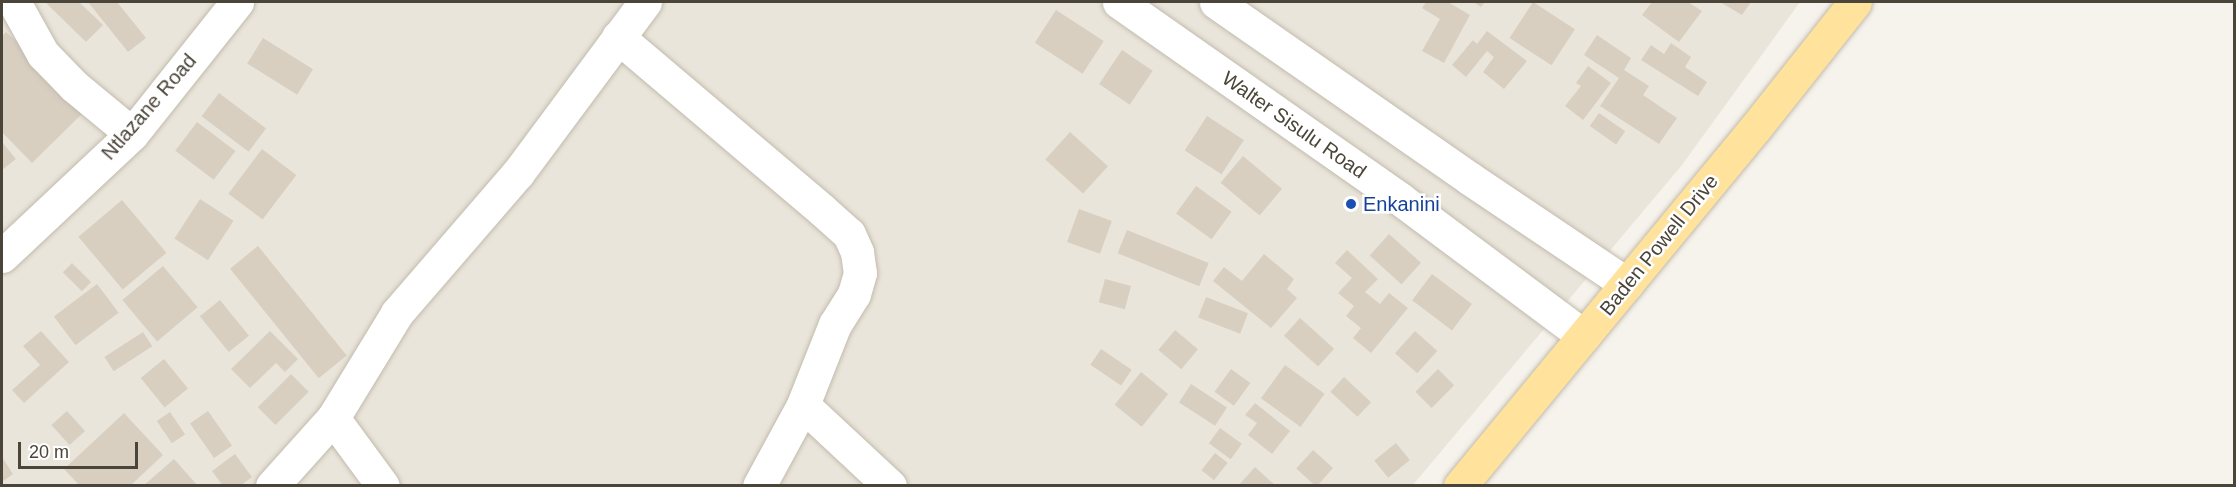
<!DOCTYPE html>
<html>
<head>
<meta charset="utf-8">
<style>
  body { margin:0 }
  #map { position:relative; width:2236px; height:487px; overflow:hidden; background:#f6f3ec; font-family:Helvetica,sans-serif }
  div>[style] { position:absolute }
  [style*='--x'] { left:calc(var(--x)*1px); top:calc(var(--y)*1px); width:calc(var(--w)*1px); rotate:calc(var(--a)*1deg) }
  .residential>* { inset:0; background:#eae5da }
  .building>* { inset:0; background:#d8cfc1; transform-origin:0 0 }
  .roads { filter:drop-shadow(0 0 2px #c2bbae) drop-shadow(0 0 2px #c2bbae) }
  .minor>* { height:33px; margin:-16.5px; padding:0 16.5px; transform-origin:16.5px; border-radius:16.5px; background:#fff }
  .tertiary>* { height:33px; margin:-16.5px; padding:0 16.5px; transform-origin:16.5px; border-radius:16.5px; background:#fff }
  .primary>* { height:33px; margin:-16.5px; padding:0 16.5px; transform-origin:16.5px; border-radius:16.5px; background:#ffe39c }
  .dots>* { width:16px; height:16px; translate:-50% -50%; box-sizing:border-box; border:3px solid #fff; border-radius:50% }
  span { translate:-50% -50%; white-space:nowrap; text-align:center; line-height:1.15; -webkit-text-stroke:5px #fff; paint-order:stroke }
  .street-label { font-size:20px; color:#4b4439 }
  .transit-label { font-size:20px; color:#164399 }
  .left { translate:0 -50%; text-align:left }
  .frame { position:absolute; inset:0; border:3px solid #4b4439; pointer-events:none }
  .scale { position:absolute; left:18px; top:442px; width:120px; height:27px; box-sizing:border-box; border:3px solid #4b4439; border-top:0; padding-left:8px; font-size:18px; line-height:21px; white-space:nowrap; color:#4b4439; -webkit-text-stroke:4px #fff; paint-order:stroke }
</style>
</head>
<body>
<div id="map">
  <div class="residential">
    <i style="clip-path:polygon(2px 2px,1800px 2px,1682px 165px,1412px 486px,2px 485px)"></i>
  </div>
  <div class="building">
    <i style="clip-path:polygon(45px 2px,79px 2px,103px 25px,86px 42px)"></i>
    <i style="clip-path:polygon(88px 2px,117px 2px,146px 38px,128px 52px)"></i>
    <i style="clip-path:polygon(1426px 2px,1448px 2px,1470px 15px,1444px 63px,1422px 51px,1440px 19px,1422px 8px)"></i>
    <i style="clip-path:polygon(1473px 2px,1485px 2px,1481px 7px)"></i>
    <i style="left:1533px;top:2px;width:50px;height:43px;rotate:33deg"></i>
    <i style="clip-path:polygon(1652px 2px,1688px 2px,1702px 11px,1679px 42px,1642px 15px)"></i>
    <i style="clip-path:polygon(1720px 2px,1751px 2px,1742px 15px)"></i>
    <i style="left:1056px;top:10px;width:57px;height:39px;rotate:33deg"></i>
    <i style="clip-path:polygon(1487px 31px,1527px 61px,1504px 89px,1483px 72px,1494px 57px,1487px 51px,1466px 77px,1452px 65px,1473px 40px,1477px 44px)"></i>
    <i style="clip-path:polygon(6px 32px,89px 107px,32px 163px,2px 132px,2px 36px)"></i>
    <i style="clip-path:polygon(1597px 35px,1631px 58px,1624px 70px,1649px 86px,1643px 95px,1677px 118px,1659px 144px,1600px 106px,1619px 78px,1584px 55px)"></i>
    <i style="left:263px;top:38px;width:59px;height:30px;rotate:32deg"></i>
    <i style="clip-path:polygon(1671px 43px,1691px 57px,1685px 67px,1707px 82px,1698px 96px,1641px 60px,1651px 45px,1664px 54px)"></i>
    <i style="left:1122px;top:50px;width:37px;height:41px;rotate:34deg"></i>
    <i style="clip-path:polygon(1588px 66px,1611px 83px,1583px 120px,1565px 106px,1581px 86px,1576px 83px)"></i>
    <i style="left:219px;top:93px;width:59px;height:29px;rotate:37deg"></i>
    <i style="left:1599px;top:113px;width:32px;height:16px;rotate:35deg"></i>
    <i style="left:1207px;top:116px;width:44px;height:41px;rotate:33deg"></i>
    <i style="left:197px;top:122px;width:48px;height:36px;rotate:37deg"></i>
    <i style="left:1070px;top:132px;width:51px;height:37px;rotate:42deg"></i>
    <i style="clip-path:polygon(2px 142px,16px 159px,2px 170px)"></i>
    <i style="left:262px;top:149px;width:43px;height:56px;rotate:37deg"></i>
    <i style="left:1243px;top:156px;width:51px;height:35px;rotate:40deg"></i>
    <i style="left:1196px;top:186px;width:44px;height:34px;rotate:36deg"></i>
    <i style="left:200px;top:199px;width:40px;height:47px;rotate:33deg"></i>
    <i style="left:122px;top:200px;width:69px;height:57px;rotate:50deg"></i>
    <i style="left:1079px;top:209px;width:35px;height:35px;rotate:20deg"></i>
    <i style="left:1127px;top:230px;width:88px;height:25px;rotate:22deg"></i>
    <i style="left:1389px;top:234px;width:43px;height:29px;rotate:42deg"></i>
    <i style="left:258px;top:246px;width:141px;height:36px;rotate:51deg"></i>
    <i style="clip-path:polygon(1347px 250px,1378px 279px,1365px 292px,1380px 304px,1389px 293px,1408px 308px,1371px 353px,1353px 338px,1361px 328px,1346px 316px,1354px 306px,1338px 293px,1352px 278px,1335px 263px)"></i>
    <i style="clip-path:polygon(1264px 254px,1294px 279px,1287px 289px,1297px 298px,1271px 328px,1213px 281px,1224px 267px,1242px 281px)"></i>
    <i style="left:72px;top:263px;width:27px;height:13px;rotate:45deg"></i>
    <i style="left:163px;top:266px;width:54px;height:53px;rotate:50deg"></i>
    <i style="left:1432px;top:274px;width:50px;height:33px;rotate:37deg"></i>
    <i style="left:1105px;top:279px;width:27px;height:24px;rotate:15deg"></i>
    <i style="left:97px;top:284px;width:36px;height:54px;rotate:53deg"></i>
    <i style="left:1206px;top:297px;width:45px;height:22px;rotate:21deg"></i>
    <i style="left:220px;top:300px;width:46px;height:26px;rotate:51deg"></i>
    <i style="left:1300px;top:318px;width:46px;height:24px;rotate:42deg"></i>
    <i style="left:1175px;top:330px;width:30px;height:26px;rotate:40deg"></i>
    <i style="clip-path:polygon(41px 331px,69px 362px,24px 403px,12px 390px,40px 365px,23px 346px)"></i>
    <i style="clip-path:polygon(270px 331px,298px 359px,285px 372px,276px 363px,250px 388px,231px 369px)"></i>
    <i style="left:1415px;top:331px;width:30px;height:30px;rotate:42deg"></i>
    <i style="left:143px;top:332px;width:17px;height:46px;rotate:57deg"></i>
    <i style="left:1101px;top:349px;width:37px;height:19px;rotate:34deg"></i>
    <i style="left:164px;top:359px;width:38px;height:30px;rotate:51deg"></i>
    <i style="left:1285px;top:365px;width:49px;height:41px;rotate:36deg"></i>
    <i style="left:1231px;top:369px;width:24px;height:28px;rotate:36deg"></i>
    <i style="left:1438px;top:369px;width:23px;height:32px;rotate:45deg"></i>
    <i style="left:1141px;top:372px;width:35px;height:42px;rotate:39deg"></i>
    <i style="left:291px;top:374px;width:25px;height:47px;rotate:45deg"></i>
    <i style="left:1344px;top:377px;width:37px;height:20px;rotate:43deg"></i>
    <i style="left:1191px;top:384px;width:43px;height:22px;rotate:33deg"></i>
    <i style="clip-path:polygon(1255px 403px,1290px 431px,1272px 454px,1248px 435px,1257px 423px,1245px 415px)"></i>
    <i style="left:67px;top:411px;width:27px;height:21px;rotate:48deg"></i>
    <i style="left:208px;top:411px;width:42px;height:22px;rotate:55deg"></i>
    <i style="left:170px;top:412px;width:27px;height:16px;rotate:56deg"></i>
    <i style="clip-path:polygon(124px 413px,163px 455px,130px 486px,80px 486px,64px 469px)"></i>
    <i style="left:1220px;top:428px;width:27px;height:19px;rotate:36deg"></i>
    <i style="left:1396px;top:443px;width:22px;height:28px;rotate:51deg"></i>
    <i style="left:1313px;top:450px;width:27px;height:25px;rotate:42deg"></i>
    <i style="left:1215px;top:453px;width:16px;height:22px;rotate:38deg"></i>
    <i style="clip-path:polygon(235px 454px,252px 477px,240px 486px,223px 486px,212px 471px)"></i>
    <i style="clip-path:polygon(2px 457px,13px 474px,2px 482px)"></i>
    <i style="clip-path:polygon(174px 459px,198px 486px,143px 486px)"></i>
    <i style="clip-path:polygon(1255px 467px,1276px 486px,1238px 486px)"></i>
  </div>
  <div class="roads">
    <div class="minor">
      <i style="--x:14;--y:2;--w:60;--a:60.9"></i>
      <i style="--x:43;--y:54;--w:45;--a:45.9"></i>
      <i style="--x:74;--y:86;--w:75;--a:39.6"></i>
      <i style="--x:618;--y:37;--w:267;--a:40.3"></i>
      <i style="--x:822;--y:210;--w:36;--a:42"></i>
      <i style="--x:849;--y:234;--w:20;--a:66"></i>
      <i style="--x:857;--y:252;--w:21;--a:82"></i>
      <i style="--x:860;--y:273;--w:22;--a:106"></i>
      <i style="--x:854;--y:294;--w:36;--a:122"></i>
      <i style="--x:835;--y:324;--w:87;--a:111.6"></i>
      <i style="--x:803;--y:405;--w:92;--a:118.5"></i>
      <i style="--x:803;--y:405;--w:119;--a:43"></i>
      <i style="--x:333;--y:418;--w:84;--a:53.7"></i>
      <i style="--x:272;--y:486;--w:91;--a:-48.1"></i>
      <i style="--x:333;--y:418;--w:123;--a:-58.6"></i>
      <i style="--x:397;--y:313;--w:185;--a:-49.2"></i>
      <i style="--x:518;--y:173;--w:213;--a:-53.4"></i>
    </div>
    <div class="tertiary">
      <i style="--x:1119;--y:2;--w:343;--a:35"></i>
      <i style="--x:1400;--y:199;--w:229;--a:36.7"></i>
      <i style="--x:1216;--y:2;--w:308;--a:34.8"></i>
      <i style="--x:1469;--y:178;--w:190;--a:33.9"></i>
      <i style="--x:2;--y:256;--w:178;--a:-43.2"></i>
      <i style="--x:132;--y:134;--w:169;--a:-51.5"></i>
    </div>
    <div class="primary">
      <i style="--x:1460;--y:486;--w:465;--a:-50.5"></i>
      <i style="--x:1756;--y:127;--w:159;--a:-51.6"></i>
    </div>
  </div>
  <div class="dots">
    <i style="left:1351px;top:204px;background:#1a4fb4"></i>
  </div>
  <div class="street-label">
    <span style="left:149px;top:107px;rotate:-49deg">Ntlazane Road</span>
    <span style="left:1294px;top:125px;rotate:35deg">Walter Sisulu Road</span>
    <span style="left:1659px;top:245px;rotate:-51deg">Baden Powell Drive</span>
  </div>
  <div class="transit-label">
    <span class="left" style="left:1363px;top:204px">Enkanini</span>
  </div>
  <div class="frame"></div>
  <div class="scale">20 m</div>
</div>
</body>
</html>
